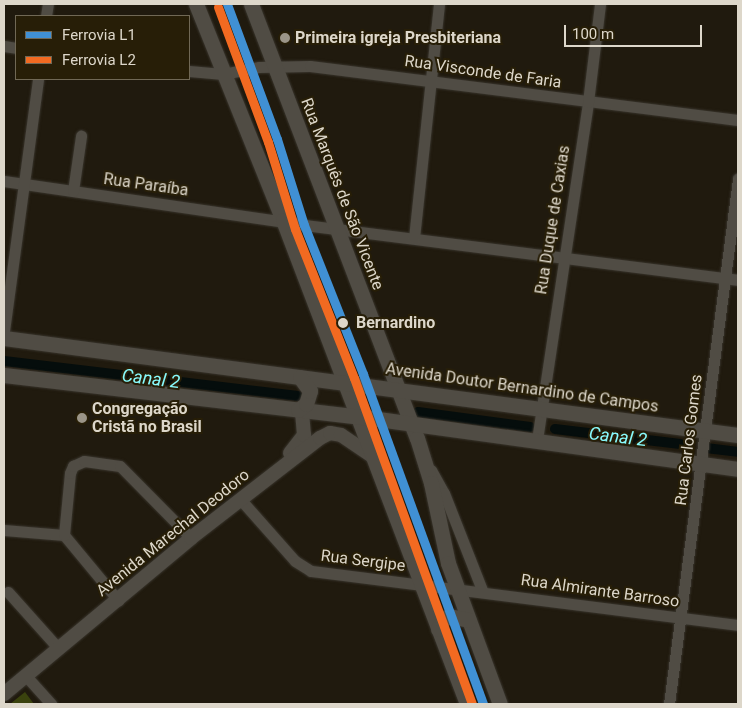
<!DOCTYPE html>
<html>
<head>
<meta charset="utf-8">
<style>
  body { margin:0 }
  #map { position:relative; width:742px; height:708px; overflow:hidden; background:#201a0e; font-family:Roboto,sans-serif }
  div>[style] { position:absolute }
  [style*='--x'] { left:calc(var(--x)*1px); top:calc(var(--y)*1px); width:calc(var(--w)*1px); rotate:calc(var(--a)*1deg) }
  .green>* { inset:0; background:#3a420d }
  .canal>* { height:10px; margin:-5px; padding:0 5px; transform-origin:5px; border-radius:5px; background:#050d0c }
  .roads { filter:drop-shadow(0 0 1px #38342c) drop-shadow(0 0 1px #38342c) }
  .minor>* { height:11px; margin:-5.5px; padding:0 5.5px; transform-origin:5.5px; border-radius:5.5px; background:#504c44 }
  .tertiary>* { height:14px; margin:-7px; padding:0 7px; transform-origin:7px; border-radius:7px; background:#504c44 }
  .secondary>* { height:15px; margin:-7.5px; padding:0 7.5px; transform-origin:7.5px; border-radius:7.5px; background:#504c44 }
  .rail-1>* { height:9px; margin:-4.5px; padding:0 4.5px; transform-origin:4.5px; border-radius:4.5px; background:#4090d4 }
  .rail-2>* { height:9px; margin:-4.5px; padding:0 4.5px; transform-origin:4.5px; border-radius:4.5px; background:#f26a21 }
  .dots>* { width:14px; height:14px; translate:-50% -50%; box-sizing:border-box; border:2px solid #271e07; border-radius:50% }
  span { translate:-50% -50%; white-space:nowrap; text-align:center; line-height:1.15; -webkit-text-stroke:4px #271e07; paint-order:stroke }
  .poi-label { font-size:16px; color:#ddd7ca; font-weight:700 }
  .left { translate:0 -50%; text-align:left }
  .street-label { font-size:16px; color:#ddd7ca }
  .stop-label { font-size:16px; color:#ddd7ca; font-weight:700 }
  .water-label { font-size:18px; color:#88fafc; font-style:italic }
  .frame { position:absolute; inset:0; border:5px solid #ddd7ca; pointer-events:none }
  .legend { position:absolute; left:15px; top:15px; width:175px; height:65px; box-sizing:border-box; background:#271e07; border:1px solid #706855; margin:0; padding:6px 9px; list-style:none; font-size:15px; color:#ddd7ca }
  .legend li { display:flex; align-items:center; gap:10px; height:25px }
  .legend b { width:25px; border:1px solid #706855 }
  .scale { position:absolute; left:564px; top:25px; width:138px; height:22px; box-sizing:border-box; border:2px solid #ddd7ca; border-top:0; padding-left:6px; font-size:15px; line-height:18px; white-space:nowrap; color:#ddd7ca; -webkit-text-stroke:4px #271e07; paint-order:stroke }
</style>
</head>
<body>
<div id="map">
  <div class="green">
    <i style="clip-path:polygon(25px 692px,34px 704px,10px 704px)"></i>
  </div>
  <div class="canal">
    <i style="--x:4;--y:361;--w:296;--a:6.8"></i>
    <i style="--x:418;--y:412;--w:113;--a:7.6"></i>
    <i style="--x:555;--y:429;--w:126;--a:6.8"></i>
    <i style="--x:706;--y:448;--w:32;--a:7"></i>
  </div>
  <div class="roads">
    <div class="minor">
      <i style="--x:46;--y:16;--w:12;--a:-81"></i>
      <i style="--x:4;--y:46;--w:12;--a:9"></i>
      <i style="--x:189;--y:71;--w:34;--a:5"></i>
      <i style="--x:223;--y:74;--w:37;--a:-11"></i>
      <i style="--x:259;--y:67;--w:51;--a:-1.1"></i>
      <i style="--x:310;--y:66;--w:431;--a:7.2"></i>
      <i style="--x:4;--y:181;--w:303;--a:8.3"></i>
      <i style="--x:304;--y:225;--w:437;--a:7.2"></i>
      <i style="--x:73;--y:191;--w:56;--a:-81.7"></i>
      <i style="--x:414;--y:238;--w:235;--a:-83.9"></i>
      <i style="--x:4;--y:331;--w:254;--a:-82.3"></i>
      <i style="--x:537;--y:440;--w:342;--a:-81.4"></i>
      <i style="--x:588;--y:102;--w:99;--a:-83"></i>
      <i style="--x:431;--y:470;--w:26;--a:61"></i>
      <i style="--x:444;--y:493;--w:104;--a:68.6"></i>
      <i style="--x:241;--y:500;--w:81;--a:48.5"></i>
      <i style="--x:295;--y:561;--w:19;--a:32"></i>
      <i style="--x:311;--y:571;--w:430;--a:7.2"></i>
      <i style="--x:4;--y:530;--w:60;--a:4.8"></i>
      <i style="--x:64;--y:535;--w:85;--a:50.3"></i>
      <i style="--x:64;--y:535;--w:62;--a:-84.5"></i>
      <i style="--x:70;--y:473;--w:8;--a:-67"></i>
      <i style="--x:73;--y:466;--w:12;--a:-24"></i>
      <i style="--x:84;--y:461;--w:36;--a:8"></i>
      <i style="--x:120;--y:466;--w:101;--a:45.4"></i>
      <i style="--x:8;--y:592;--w:76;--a:48.2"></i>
      <i style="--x:26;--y:676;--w:38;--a:48"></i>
      <i style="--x:669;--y:704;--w:530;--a:-82.51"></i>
    </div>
    <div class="tertiary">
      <i style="--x:290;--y:453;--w:23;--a:-52"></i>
      <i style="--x:304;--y:435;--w:25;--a:-95"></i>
      <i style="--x:4;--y:694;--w:244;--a:-39.8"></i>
      <i style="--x:191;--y:538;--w:163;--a:-37.8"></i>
      <i style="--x:320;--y:438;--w:11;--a:-27"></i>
      <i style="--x:330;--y:433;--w:11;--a:10"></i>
      <i style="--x:341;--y:435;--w:36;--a:34"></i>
    </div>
    <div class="secondary">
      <i style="--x:196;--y:4;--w:233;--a:68.1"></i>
      <i style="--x:283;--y:220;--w:518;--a:69.18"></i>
      <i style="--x:251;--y:4;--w:465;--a:69.1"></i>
      <i style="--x:417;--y:438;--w:47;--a:72.7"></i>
      <i style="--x:431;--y:483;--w:82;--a:78"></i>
      <i style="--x:448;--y:563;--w:150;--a:69.8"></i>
      <i style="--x:4;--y:338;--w:740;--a:7.53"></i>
      <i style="--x:4;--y:375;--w:377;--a:6.7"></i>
      <i style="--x:378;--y:419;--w:363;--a:7.9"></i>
      <i style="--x:298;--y:410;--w:10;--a:-37"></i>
      <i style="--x:306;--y:404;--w:14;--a:-73"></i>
      <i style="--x:310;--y:391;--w:17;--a:-126"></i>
      <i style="--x:438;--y:629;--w:10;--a:-66"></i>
      <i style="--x:442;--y:620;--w:8;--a:-30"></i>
      <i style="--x:449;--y:616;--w:20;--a:11"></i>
    </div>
  </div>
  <div class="rail-1">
    <i style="--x:227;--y:4;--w:144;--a:69.7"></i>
    <i style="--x:277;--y:139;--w:90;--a:72.6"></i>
    <i style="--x:304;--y:225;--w:160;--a:68.4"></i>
    <i style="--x:363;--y:374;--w:351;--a:70"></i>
  </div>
  <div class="rail-2">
    <i style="--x:218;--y:7;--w:144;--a:69.7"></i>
    <i style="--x:268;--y:142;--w:91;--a:72.8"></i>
    <i style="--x:295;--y:229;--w:160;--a:68.4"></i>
    <i style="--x:354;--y:378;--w:347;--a:70.1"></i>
  </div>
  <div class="dots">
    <i style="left:285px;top:38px;background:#9b9588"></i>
    <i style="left:343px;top:323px;background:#ddd7ca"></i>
    <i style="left:82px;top:418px;background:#9b9588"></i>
  </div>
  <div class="poi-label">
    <span class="left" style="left:295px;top:38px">Primeira igreja Presbiteriana</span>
    <span class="left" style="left:92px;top:418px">Congregação<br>Cristã no Brasil</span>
  </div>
  <div class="street-label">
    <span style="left:483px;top:72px;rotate:8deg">Rua Visconde de Faria</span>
    <span style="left:146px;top:185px;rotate:8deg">Rua Paraíba</span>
    <span style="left:342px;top:194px;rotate:69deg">Rua Marquês de São Vicente</span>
    <span style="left:553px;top:220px;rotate:-81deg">Rua Duque de Caxias</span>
    <span style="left:522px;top:388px;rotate:8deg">Avenida Doutor Bernardino de Campos</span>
    <span style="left:689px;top:440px;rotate:-83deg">Rua Carlos Gomes</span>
    <span style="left:173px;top:533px;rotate:-39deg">Avenida Marechal Deodoro</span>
    <span style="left:363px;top:561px;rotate:7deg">Rua Sergipe</span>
    <span style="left:600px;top:591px;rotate:8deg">Rua Almirante Barroso</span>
  </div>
  <div class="stop-label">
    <span class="left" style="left:356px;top:323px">Bernardino</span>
  </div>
  <div class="water-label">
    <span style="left:151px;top:379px;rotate:7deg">Canal 2</span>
    <span style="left:618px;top:437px;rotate:7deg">Canal 2</span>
  </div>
  <div class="frame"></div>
  <ul class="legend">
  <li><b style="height:6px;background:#4090d4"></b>Ferrovia L1</li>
  <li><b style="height:6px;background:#f26a21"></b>Ferrovia L2</li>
  </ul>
  <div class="scale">100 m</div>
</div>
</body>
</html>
